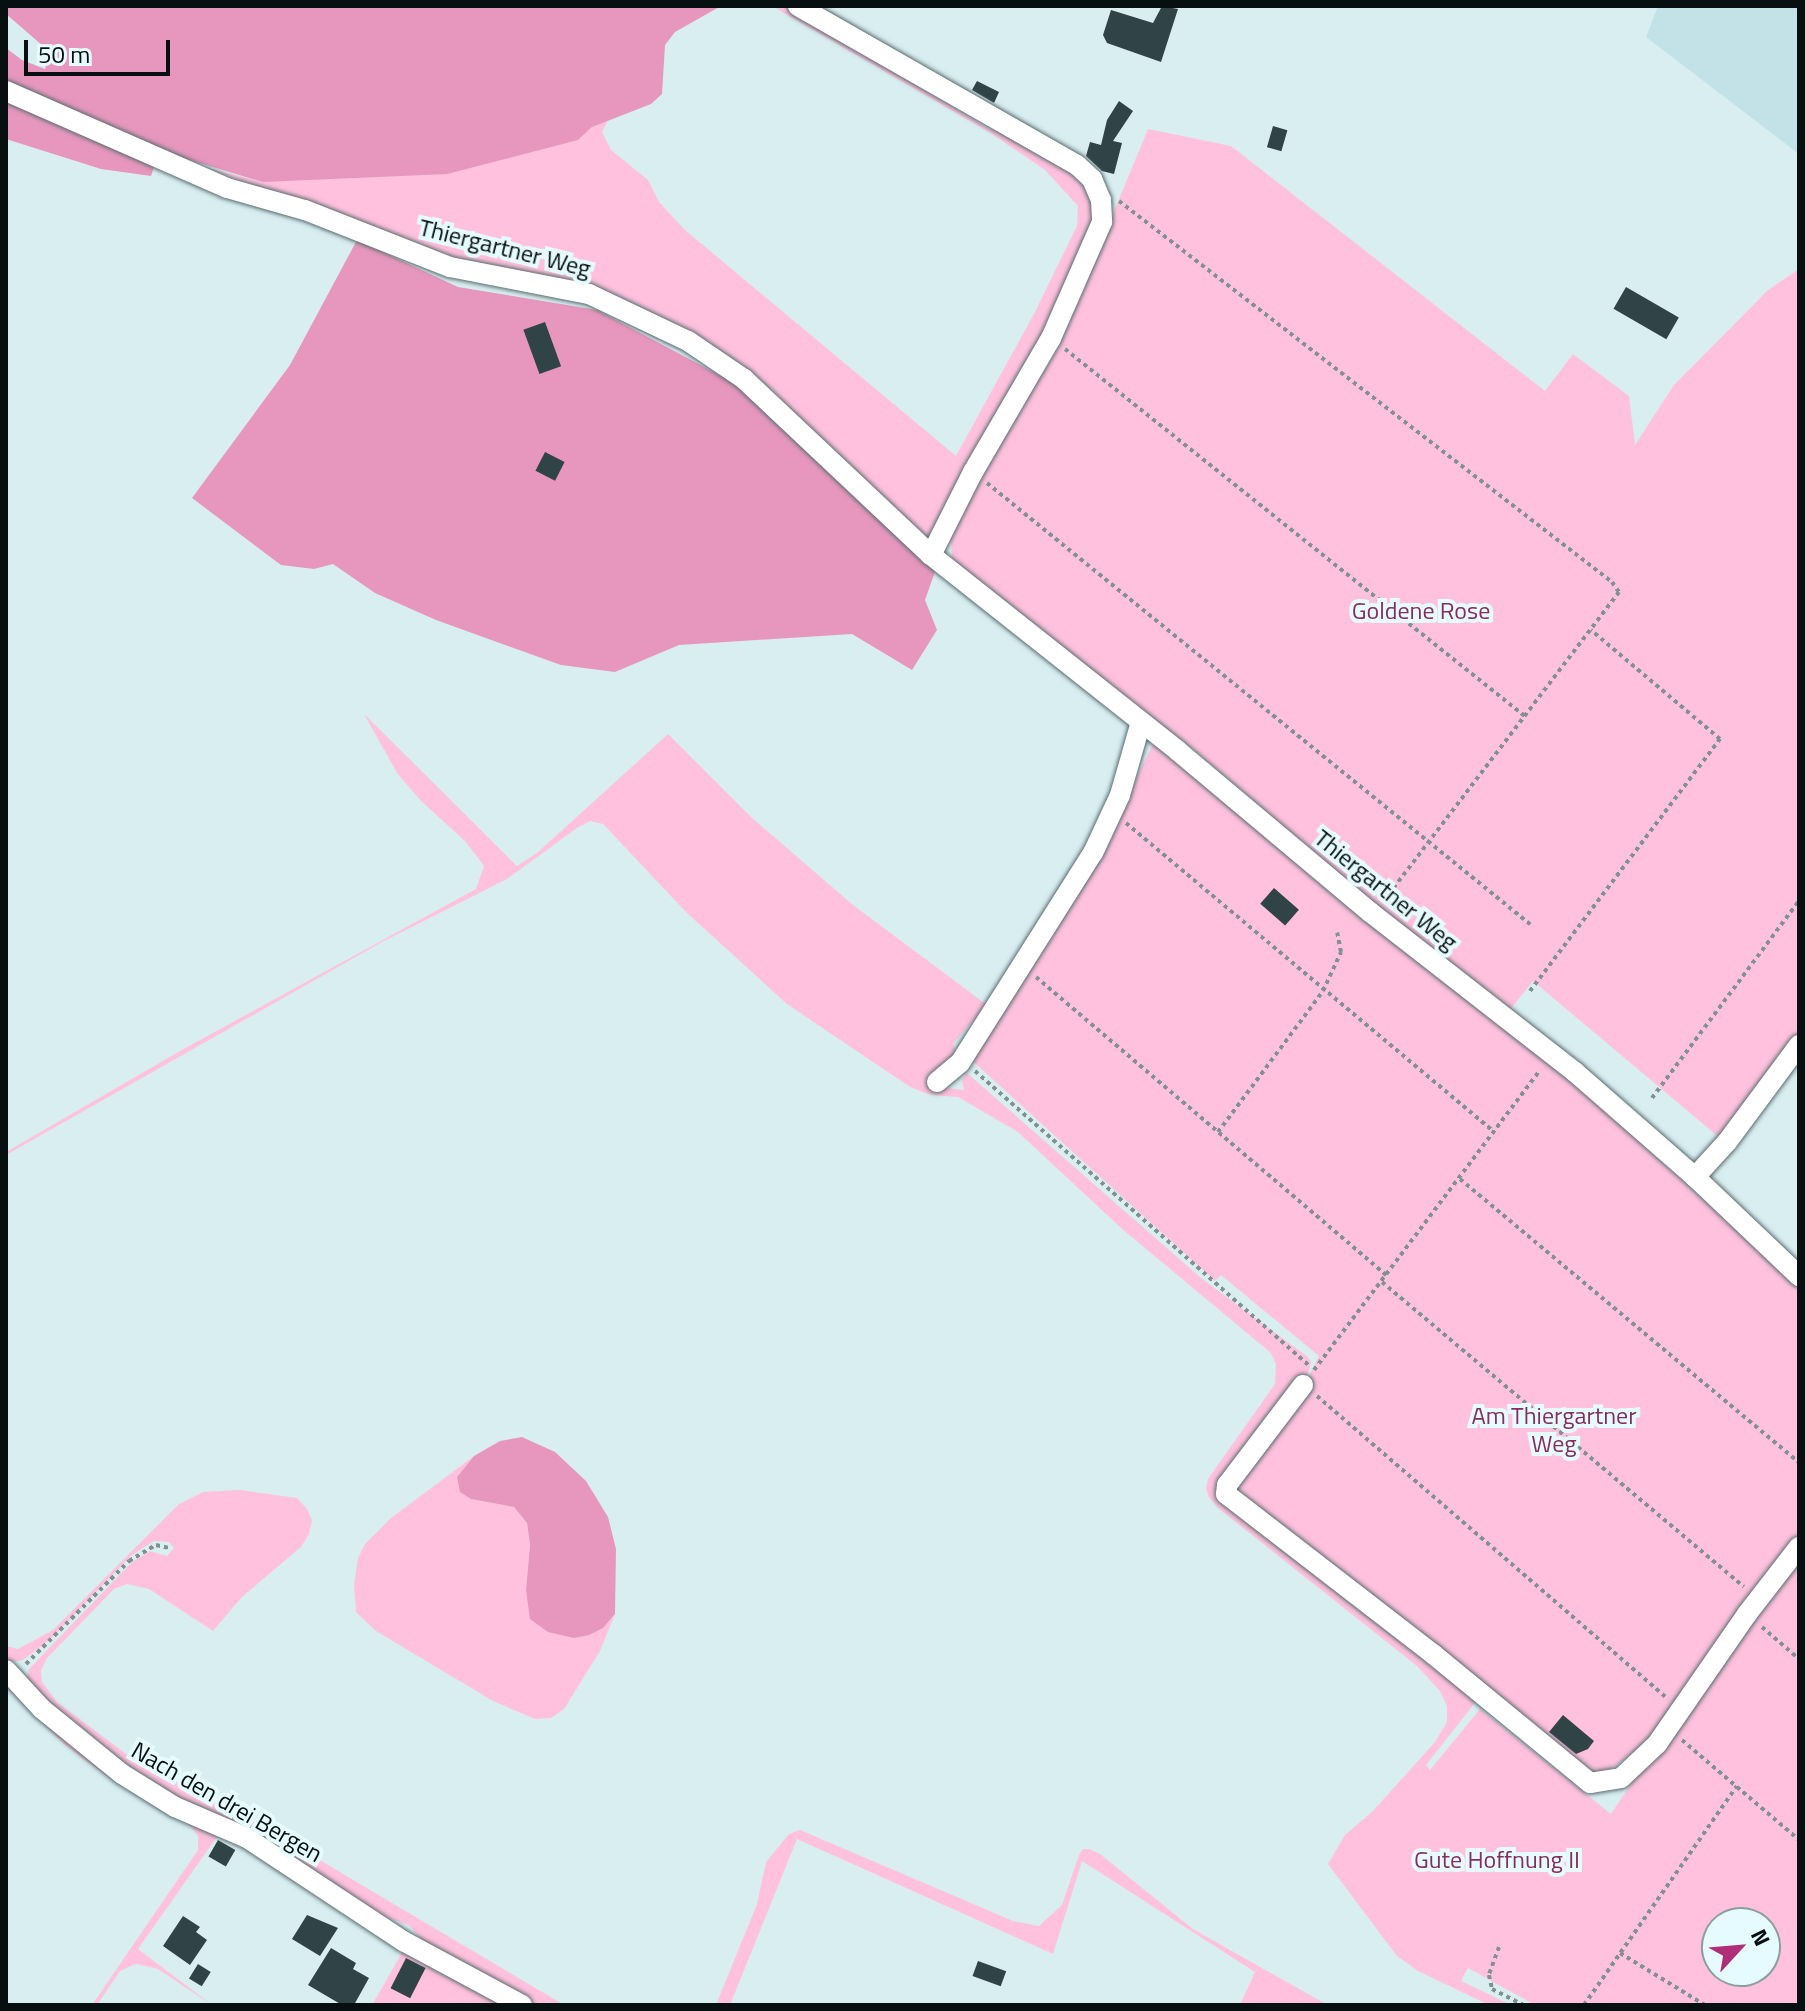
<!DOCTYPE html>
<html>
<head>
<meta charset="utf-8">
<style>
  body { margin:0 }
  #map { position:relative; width:1805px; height:2011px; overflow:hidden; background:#d8eef1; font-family:"Titillium Web",sans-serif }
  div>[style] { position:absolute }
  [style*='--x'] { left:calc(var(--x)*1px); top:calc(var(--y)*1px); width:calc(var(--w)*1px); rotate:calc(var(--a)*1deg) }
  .built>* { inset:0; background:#c3e2e7 }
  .green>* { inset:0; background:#ffc1dd }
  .forest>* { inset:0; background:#e797bd }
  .building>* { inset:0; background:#304346; transform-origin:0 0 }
  .path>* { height:4px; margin-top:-2px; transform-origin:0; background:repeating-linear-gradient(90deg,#819193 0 4px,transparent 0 8px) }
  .roads { filter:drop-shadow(0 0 2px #596c70) drop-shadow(0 0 2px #596c70) }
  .minor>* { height:20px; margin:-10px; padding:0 10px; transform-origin:10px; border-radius:10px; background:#fff }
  span { translate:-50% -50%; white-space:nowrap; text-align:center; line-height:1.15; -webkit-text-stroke:8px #e5fbff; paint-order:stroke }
  .street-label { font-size:24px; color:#070f10 }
  .park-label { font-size:24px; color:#882b5e }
  .frame { position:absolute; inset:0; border:8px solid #070f10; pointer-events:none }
  .north { position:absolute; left:1701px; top:1907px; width:80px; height:80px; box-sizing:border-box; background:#e5fbff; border:2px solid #8c9d9f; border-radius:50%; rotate:64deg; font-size:22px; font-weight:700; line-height:32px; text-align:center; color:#070f10 }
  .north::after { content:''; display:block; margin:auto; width:28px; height:36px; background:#b02e78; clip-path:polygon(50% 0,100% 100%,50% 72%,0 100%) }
  .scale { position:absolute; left:24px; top:40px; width:146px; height:36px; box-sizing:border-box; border:4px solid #070f10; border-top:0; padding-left:10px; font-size:24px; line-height:28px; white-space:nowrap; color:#070f10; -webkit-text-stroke:6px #e5fbff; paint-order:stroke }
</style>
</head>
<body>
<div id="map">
  <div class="built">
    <i style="clip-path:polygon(1658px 6px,1799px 6px,1799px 154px,1646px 37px)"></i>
  </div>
  <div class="green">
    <i style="clip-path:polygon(772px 6px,783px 6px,991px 130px,996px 123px,1081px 176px,1095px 212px,1092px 229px,1038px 348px,933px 538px,925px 541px,766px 389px,623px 307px,433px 253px,204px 167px,263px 182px,578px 140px,592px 127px,608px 120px,602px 132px,611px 150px,648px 180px,659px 202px,685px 230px,956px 456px,1035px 312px,1077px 226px,1078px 206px,1045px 170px,992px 134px)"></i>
    <i style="clip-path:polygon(1148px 129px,1231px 146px,1545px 391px,1573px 354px,1629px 396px,1635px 445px,1674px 385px,1768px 290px,1799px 269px,1799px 1034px,1721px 1139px,1533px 981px,1510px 1010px,1374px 904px,1191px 747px,1082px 667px,952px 559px,951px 538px,976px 474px,1056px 352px)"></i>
    <i style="clip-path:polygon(evenodd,364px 714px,517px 866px,537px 853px,668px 734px,751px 817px,853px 905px,987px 1005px,953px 1044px,957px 1054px,937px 1087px,964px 1090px,962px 1080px,967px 1073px,1201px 1278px,1308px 1357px,1311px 1363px,1307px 1376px,1217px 1492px,1478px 1699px,1426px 1765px,1430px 1770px,1480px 1709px,1611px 1814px,1645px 1763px,1658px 1756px,1799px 1559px,1799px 2005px,1535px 2005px,1468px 1968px,1461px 1981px,1511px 2005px,1489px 2005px,1418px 1971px,1397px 1956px,1328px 1864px,1345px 1835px,1373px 1811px,1435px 1742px,1447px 1722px,1447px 1706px,1440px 1691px,1417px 1666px,1218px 1508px,1209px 1497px,1206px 1489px,1208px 1479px,1275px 1384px,1276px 1364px,1271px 1353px,1121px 1228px,1018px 1132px,958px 1097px,931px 1095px,910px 1087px,787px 1004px,686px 912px,603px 824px,590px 821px,577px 828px,507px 879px,382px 942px,6px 1155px,6px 1152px,180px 1051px,476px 889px,484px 866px,465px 841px,421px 801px,397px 773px,364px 714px,1717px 1923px,1765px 1923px,1765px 1971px,1717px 1971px,1717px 1923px)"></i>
    <i style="clip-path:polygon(1153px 744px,1376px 929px,1572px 1080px,1799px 1287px,1799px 1533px,1655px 1737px,1602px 1775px,1571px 1766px,1229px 1490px,1305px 1384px,1319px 1356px,1221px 1275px,1215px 1281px,968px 1057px,1118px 816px)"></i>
    <i style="clip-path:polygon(474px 1456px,457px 1477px,471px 1499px,514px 1507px,527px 1523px,530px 1545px,526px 1590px,603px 1628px,615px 1614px,600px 1651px,564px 1709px,551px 1718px,535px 1719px,493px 1701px,376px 1631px,356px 1612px,354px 1585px,358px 1558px,365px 1544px,391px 1518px)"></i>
    <i style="clip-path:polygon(240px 1490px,297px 1498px,307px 1509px,312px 1520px,309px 1534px,301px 1547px,242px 1597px,213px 1631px,149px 1589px,127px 1584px,114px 1589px,47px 1658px,41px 1670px,42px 1682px,57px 1702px,130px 1757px,254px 1821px,564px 2005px,535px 2005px,514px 1989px,431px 1952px,409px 1925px,378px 1915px,267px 1842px,251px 1826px,197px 1812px,87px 1743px,26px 1680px,29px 1669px,132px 1562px,150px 1551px,167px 1556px,174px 1548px,169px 1542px,154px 1541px,132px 1555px,52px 1638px,23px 1660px,12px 1662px,6px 1659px,6px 1646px,18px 1649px,53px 1630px,179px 1504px,203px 1492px)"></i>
    <i style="clip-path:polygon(6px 1677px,219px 1834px,138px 1949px,212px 2005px,158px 1969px,136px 1964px,120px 1971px,97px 2005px,92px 2005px,198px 1850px,198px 1836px,188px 1823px,108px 1777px,65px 1745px,6px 1687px)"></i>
    <i style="clip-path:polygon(800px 1830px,1013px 1921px,1039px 1926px,1062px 1905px,1079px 1855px,1083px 1849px,1089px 1849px,1100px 1854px,1193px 1929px,1324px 2003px,1240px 2005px,1255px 1972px,1082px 1861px,1053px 1954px,797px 1839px,730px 2005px,716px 2005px,757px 1904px,766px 1862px,789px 1834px)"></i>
    <i style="clip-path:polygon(403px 1951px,501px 2002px,499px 2005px,372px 2005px)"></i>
  </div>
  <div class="forest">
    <i style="clip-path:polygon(6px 6px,721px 6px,675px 32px,665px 45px,662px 94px,651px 104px,592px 127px,578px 140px,447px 174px,263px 182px,176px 156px,155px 164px,151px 176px,101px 169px,6px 139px,6px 48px,22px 60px,45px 69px,50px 52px,6px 14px)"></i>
    <i style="clip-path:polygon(357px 240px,458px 287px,597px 310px,755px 394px,936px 569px,925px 600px,937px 630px,912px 670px,852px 634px,679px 645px,615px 672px,561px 665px,436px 620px,375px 593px,333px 564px,314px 569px,281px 565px,192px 498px,290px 365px)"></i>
    <i style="clip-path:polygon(522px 1437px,555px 1452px,586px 1481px,608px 1517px,616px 1549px,615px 1614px,603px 1628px,589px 1635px,574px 1638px,548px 1632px,530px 1619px,526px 1590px,530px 1545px,527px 1523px,514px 1507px,471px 1499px,460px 1492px,457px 1477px,474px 1456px,500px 1441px)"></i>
  </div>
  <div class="building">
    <i style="clip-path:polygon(1162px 6px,1178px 9px,1161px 62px,1107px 43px,1103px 35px,1111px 10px,1153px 23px)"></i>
    <i style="clip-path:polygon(977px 81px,999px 92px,994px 103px,972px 90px)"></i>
    <i style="clip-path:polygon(1119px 101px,1133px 111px,1113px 141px,1122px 143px,1114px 174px,1102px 171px,1086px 156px,1090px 142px,1101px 145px,1107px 120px)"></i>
    <i style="left:1273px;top:126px;width:15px;height:22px;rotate:16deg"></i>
    <i style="left:1626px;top:287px;width:61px;height:25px;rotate:30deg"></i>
    <i style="left:545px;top:322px;width:47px;height:23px;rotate:70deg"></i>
    <i style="left:545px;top:452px;width:22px;height:21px;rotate:27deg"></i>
    <i style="left:1274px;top:888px;width:33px;height:21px;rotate:41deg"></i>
    <i style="clip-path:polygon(1563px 1715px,1594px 1741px,1588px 1749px,1576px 1754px,1549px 1732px)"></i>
    <i style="left:218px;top:1840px;width:20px;height:19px;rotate:30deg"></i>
    <i style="clip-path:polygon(307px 1915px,338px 1928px,320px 1956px,292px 1939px)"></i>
    <i style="clip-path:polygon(183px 1916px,200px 1927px,196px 1932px,207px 1940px,190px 1965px,163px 1946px)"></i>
    <i style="clip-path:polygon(331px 1948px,356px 1963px,353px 1969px,369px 1978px,354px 2005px,342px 2005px,308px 1985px)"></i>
    <i style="left:406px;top:1958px;width:22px;height:34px;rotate:27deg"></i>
    <i style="left:978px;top:1961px;width:30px;height:16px;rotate:20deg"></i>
    <i style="left:198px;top:1964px;width:15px;height:17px;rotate:32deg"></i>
  </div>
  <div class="path">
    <i style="--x:1119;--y:201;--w:623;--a:37.7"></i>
    <i style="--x:1612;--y:582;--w:12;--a:55"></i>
    <i style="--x:1619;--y:592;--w:388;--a:127.3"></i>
    <i style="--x:1065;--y:349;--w:591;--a:38.61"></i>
    <i style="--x:987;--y:483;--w:701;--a:39.09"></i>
    <i style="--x:1126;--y:823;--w:479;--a:40"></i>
    <i style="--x:1036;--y:977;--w:460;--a:40.4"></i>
    <i style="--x:1530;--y:991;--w:316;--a:-53"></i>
    <i style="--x:1720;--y:739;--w:169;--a:-139.8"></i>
    <i style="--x:975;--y:1071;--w:448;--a:41.4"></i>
    <i style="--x:1652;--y:1098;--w:246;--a:-53.3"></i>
    <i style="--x:1218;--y:1132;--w:176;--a:-53.3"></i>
    <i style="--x:1323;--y:991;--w:43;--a:-65.2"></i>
    <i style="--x:1341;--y:952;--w:20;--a:-101"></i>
    <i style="--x:1460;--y:1179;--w:442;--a:39.9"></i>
    <i style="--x:1382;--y:1282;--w:473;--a:40.1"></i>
    <i style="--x:1314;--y:1370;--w:376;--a:-53"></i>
    <i style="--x:1317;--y:1396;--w:464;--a:40.8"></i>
    <i style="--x:1762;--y:1627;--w:49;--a:40.9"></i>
    <i style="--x:26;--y:1664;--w:146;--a:-45"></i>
    <i style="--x:129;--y:1561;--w:31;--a:-31"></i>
    <i style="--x:156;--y:1545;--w:13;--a:13"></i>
    <i style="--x:1682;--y:1740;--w:154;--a:40.5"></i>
    <i style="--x:1499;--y:1947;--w:30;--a:110"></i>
    <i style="--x:1489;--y:1975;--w:14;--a:78"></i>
    <i style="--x:1492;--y:1989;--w:36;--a:27"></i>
    <i style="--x:1620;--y:1953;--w:100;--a:31.5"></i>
    <i style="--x:1584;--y:2005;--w:267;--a:-55.1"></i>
  </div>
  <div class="roads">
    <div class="minor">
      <i style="--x:798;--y:6;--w:321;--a:29.7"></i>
      <i style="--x:1077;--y:165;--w:21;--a:43"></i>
      <i style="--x:1092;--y:179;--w:23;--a:67"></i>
      <i style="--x:1101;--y:200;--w:22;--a:87"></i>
      <i style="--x:1102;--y:222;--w:127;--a:113.7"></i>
      <i style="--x:1051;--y:338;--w:155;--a:120.2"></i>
      <i style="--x:973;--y:472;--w:93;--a:116.8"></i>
      <i style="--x:6;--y:91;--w:241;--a:23.7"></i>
      <i style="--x:227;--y:188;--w:81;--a:15.8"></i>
      <i style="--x:305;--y:210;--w:156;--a:21.5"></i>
      <i style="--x:450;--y:267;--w:142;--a:11"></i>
      <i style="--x:589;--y:294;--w:110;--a:25.4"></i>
      <i style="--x:688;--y:341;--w:68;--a:34.2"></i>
      <i style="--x:744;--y:379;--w:257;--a:43.3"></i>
      <i style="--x:931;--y:555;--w:315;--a:38.4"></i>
      <i style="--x:1178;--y:751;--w:251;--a:40"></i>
      <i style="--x:1370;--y:912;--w:260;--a:38"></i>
      <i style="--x:1575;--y:1072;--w:159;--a:41.2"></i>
      <i style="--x:1695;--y:1177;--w:144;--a:43.6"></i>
      <i style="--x:937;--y:1082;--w:30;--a:-40"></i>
      <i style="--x:960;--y:1063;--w:249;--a:-57.7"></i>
      <i style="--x:1093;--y:853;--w:64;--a:-65"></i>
      <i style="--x:1120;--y:795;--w:76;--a:-74"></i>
      <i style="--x:1695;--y:1177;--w:47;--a:-47.6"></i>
      <i style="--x:1727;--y:1142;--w:121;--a:-53.4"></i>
      <i style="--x:1303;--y:1385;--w:126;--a:127.2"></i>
      <i style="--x:1227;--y:1485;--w:9;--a:96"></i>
      <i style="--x:1226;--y:1494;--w:262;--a:37.7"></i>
      <i style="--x:1433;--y:1654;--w:203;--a:39.4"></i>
      <i style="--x:1590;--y:1783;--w:31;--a:-9"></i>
      <i style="--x:1621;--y:1778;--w:50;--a:-43.4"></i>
      <i style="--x:1657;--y:1744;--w:158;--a:-55.3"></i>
      <i style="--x:1747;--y:1614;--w:85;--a:-52.2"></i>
      <i style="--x:6;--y:1670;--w:53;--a:47.3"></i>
      <i style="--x:42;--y:1709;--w:103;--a:39.1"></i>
      <i style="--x:122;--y:1774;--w:62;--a:31.9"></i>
      <i style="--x:175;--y:1807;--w:78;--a:23.3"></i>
      <i style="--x:247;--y:1838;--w:189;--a:33.4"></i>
      <i style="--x:405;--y:1942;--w:133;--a:28.3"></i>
    </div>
  </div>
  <div class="street-label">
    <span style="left:505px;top:248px;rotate:14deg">Thiergartner Weg</span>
    <span style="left:1386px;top:890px;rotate:39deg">Thiergartner Weg</span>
    <span style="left:227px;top:1802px;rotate:30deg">Nach den drei Bergen</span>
  </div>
  <div class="park-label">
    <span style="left:1421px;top:611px">Goldene Rose</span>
    <span style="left:1554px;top:1430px">Am Thiergartner<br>Weg</span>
    <span style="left:1497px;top:1860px">Gute Hoffnung II</span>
  </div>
  <div class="frame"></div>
  <div class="north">N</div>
  <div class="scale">50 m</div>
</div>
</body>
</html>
